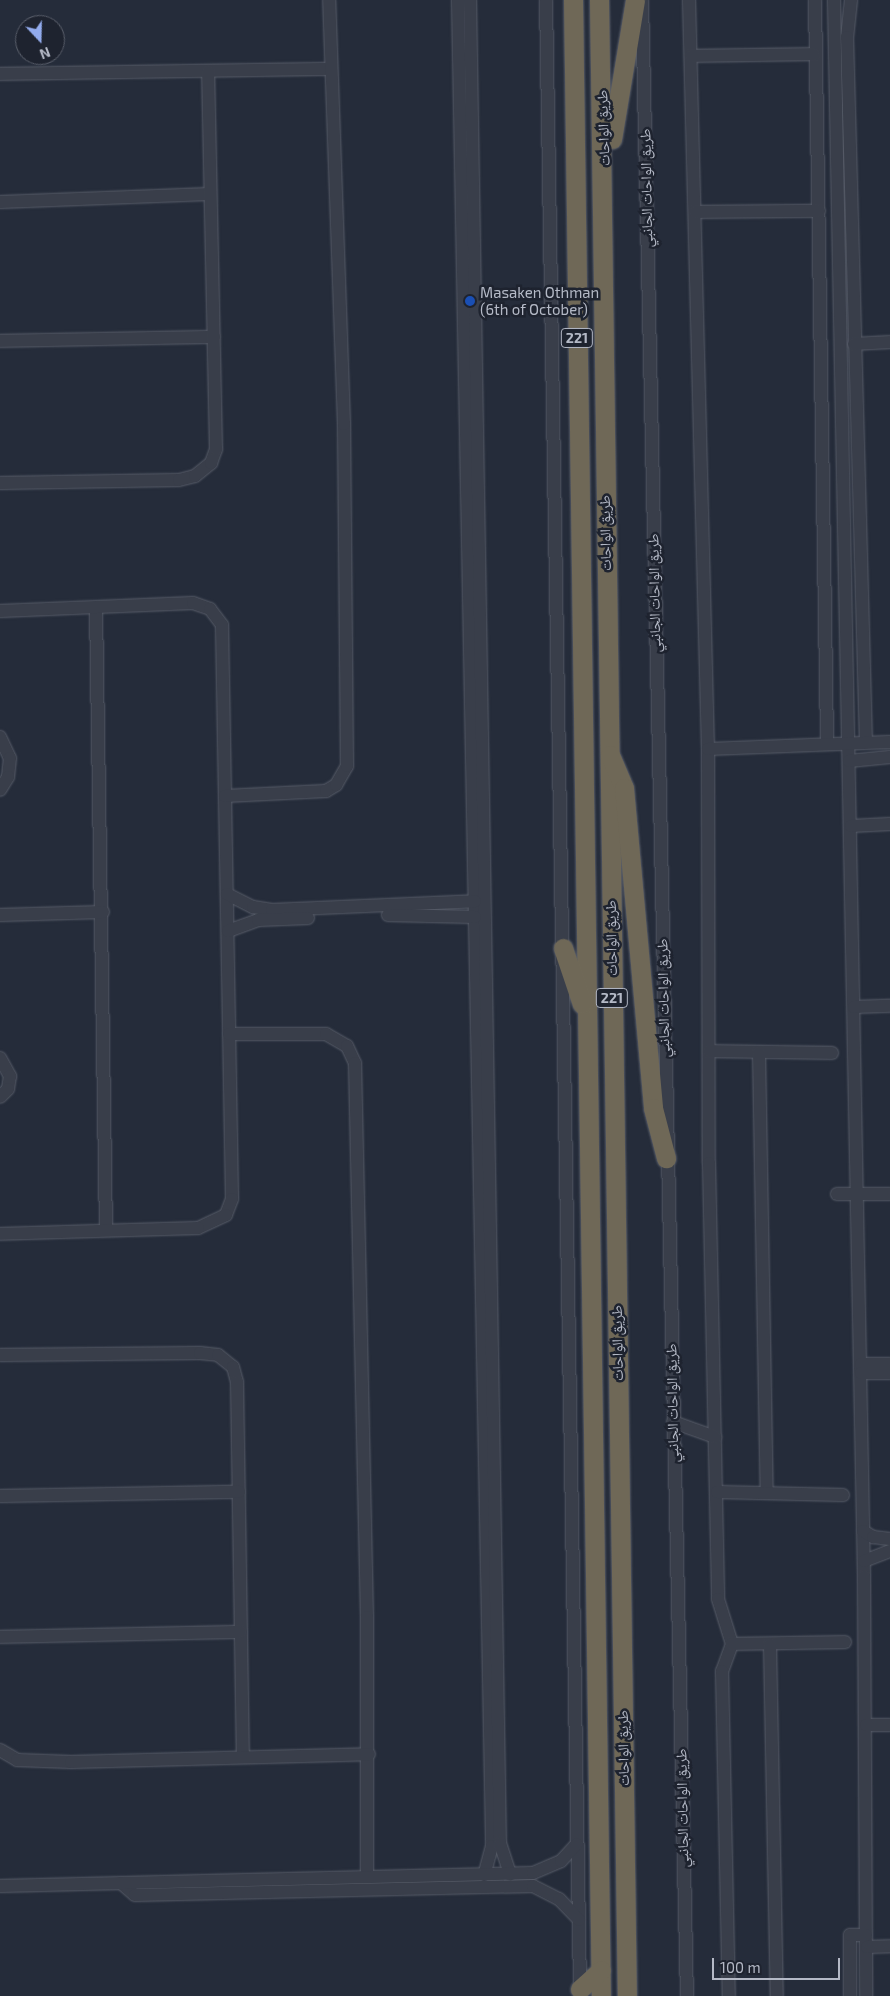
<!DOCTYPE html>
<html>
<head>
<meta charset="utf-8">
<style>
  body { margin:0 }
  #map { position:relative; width:890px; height:1996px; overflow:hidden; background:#252c3a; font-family:"Exo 2","Noto Naskh Arabic",sans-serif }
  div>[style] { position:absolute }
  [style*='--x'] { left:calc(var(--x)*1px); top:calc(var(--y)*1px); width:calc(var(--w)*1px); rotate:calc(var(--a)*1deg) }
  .roads { filter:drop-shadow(0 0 1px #575c68) drop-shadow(0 0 1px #575c68) }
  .minor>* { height:12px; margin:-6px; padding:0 6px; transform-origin:6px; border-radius:6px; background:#393e4a }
  .highway>* { height:19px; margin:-9.5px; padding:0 9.5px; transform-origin:9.5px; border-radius:9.5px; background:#6f6857 }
  .dots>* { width:14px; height:14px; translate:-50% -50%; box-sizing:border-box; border:2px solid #1e232f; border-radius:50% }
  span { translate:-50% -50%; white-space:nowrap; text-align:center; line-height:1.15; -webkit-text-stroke:5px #1e232f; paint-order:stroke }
  .shield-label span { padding:1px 4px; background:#1e232f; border:1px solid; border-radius:4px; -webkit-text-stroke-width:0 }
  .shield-label { font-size:14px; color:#b4b9c6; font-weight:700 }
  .street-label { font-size:15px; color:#b4b9c6 }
  .poi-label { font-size:15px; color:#b4b9c6 }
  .left { translate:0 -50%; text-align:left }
  .north { position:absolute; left:15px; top:15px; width:50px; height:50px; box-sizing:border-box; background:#1e232f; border:1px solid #5a5f6b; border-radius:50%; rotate:159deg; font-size:14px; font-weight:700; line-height:20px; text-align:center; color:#b4b9c6 }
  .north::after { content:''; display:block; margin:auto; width:18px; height:22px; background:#92abed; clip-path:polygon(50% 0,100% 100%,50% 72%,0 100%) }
  .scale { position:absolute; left:712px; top:1958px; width:128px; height:22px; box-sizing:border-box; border:2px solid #b4b9c6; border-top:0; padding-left:6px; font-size:15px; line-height:18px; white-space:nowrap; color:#b4b9c6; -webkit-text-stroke:4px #1e232f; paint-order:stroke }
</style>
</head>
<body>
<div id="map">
  <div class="roads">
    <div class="minor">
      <i style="--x:458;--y:0;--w:1846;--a:88.94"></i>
      <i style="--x:492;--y:1846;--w:30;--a:105"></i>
      <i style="--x:470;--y:0;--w:1843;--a:89.07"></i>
      <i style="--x:500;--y:1843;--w:33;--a:72"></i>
      <i style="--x:546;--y:0;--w:1992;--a:89.02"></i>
      <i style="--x:642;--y:0;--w:1997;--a:88.71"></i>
      <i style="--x:689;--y:0;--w:749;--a:88.55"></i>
      <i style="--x:708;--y:749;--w:414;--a:89.9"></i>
      <i style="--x:709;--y:1163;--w:436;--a:88.8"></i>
      <i style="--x:718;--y:1599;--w:47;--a:72.7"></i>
      <i style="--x:732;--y:1644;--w:29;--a:110"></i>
      <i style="--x:722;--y:1671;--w:325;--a:88.8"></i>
      <i style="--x:815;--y:0;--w:742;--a:89.07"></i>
      <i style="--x:834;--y:0;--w:1576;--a:88.91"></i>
      <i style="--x:864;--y:1576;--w:420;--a:89.7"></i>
      <i style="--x:851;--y:0;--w:37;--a:96"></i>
      <i style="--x:847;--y:37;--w:705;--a:88.46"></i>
      <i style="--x:691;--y:56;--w:123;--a:-0.9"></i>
      <i style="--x:0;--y:74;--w:331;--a:-0.9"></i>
      <i style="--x:0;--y:202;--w:210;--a:-2.2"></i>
      <i style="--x:695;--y:212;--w:124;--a:-0.5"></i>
      <i style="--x:0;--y:341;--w:214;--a:-1.1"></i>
      <i style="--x:854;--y:344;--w:36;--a:-3"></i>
      <i style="--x:0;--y:483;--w:179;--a:-1"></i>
      <i style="--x:179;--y:480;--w:16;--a:-14"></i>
      <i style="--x:195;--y:476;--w:21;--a:-39"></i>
      <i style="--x:211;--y:463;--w:15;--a:-70"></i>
      <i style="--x:216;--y:449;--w:378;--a:-91.2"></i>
      <i style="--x:96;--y:608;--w:621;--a:89.08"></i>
      <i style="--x:0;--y:611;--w:193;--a:-2.4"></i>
      <i style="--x:193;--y:603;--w:18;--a:19"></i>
      <i style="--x:210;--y:609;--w:20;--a:53"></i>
      <i style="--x:222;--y:625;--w:574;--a:89"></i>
      <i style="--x:232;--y:1199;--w:17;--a:111"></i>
      <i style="--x:226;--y:1215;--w:31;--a:155"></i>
      <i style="--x:198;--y:1228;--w:198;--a:178.3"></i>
      <i style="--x:0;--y:737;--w:23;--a:65"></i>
      <i style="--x:10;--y:758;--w:19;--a:96"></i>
      <i style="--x:8;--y:777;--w:15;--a:122"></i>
      <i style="--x:708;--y:749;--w:182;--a:-2.2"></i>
      <i style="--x:849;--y:761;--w:41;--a:-5.6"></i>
      <i style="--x:225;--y:796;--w:101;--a:-2.8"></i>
      <i style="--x:326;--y:791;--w:12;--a:-31"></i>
      <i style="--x:336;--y:785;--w:22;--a:-60"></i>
      <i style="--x:347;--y:766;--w:342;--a:-90.5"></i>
      <i style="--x:344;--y:424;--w:424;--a:-92"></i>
      <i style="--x:851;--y:826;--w:39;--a:-3"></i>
      <i style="--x:227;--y:894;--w:29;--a:27"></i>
      <i style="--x:253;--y:907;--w:19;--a:9"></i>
      <i style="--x:272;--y:910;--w:203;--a:-2.5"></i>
      <i style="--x:0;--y:915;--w:103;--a:-1.7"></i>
      <i style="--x:388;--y:915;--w:87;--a:1.3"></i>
      <i style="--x:228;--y:931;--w:32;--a:-20"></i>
      <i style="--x:258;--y:920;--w:50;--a:-2.3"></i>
      <i style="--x:854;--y:1007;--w:36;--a:-2"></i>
      <i style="--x:229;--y:1034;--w:97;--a:0"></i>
      <i style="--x:326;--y:1034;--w:24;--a:30"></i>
      <i style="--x:347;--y:1046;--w:19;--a:65"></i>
      <i style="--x:355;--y:1063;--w:554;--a:88.76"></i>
      <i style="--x:367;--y:1617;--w:259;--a:90"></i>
      <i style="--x:709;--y:1051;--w:123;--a:0.9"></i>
      <i style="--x:759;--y:1052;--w:441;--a:89"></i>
      <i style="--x:0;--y:1058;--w:21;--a:61"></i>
      <i style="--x:10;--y:1076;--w:13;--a:99"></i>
      <i style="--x:8;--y:1089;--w:11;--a:135"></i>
      <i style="--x:837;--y:1194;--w:53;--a:0"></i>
      <i style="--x:0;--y:1355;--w:200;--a:-0.6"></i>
      <i style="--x:200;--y:1353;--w:18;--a:6"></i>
      <i style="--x:218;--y:1355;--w:19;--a:39"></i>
      <i style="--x:233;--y:1367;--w:16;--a:75"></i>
      <i style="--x:237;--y:1382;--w:373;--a:89.1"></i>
      <i style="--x:861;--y:1364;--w:29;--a:0"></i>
      <i style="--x:861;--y:1373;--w:29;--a:0"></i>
      <i style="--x:673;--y:1422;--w:45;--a:19.7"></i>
      <i style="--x:717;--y:1492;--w:126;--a:1.4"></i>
      <i style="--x:0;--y:1496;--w:239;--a:-1"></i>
      <i style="--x:863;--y:1531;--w:12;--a:31"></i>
      <i style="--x:873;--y:1537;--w:17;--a:7"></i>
      <i style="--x:864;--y:1561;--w:28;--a:-21"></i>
      <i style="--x:0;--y:1637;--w:241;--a:-1.2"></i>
      <i style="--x:732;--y:1644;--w:113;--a:-1"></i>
      <i style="--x:770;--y:1644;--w:352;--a:88.9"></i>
      <i style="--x:866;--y:1725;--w:24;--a:0"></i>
      <i style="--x:0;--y:1750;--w:20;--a:30"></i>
      <i style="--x:17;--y:1760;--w:54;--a:2.1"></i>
      <i style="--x:71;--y:1762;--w:298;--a:-1.5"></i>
      <i style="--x:121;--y:1883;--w:18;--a:41"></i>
      <i style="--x:135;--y:1895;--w:398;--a:-1.3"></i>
      <i style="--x:533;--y:1886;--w:29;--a:27"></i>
      <i style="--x:559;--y:1899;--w:29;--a:46"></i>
      <i style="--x:0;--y:1886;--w:533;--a:-1.4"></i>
      <i style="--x:533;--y:1873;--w:30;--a:-23"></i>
      <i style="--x:561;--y:1861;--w:23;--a:-47"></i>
      <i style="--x:867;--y:1947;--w:23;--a:-2"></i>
      <i style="--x:850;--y:1996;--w:61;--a:-90"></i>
      <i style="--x:850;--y:1935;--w:16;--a:0"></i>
    </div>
    <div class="highway">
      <i style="--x:573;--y:0;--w:1996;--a:89.2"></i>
      <i style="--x:599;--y:0;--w:1996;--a:89.2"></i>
      <i style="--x:612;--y:139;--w:141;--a:-80.6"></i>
      <i style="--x:610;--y:755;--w:36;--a:67"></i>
      <i style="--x:624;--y:788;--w:321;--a:84.8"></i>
      <i style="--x:653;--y:1108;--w:52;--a:75.4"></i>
      <i style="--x:563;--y:948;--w:59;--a:71.3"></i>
      <i style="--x:580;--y:1989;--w:28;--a:-42"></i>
    </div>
  </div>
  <div class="dots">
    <i style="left:470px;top:301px;background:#1a4fb4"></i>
  </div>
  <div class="shield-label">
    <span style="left:577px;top:338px">221</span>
    <span style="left:612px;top:998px">221</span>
  </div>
  <div class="street-label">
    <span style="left:603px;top:128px;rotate:-92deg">طريق الواحات</span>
    <span style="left:646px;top:188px;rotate:-91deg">طريق الواحات الجانبي</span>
    <span style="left:605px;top:533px;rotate:-91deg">طريق الواحات</span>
    <span style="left:654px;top:593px;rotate:-91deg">طريق الواحات الجانبي</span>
    <span style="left:611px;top:938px;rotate:-91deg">طريق الواحات</span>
    <span style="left:663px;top:998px;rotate:-91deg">طريق الواحات الجانبي</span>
    <span style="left:617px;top:1343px;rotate:-91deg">طريق الواحات</span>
    <span style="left:672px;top:1403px;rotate:-91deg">طريق الواحات الجانبي</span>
    <span style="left:623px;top:1748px;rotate:-91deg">طريق الواحات</span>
    <span style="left:682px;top:1808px;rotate:-91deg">طريق الواحات الجانبي</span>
  </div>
  <div class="poi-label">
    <span class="left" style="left:480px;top:301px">Masaken Othman<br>(6th of October)</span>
  </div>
  <div class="north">N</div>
  <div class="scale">100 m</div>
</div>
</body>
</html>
